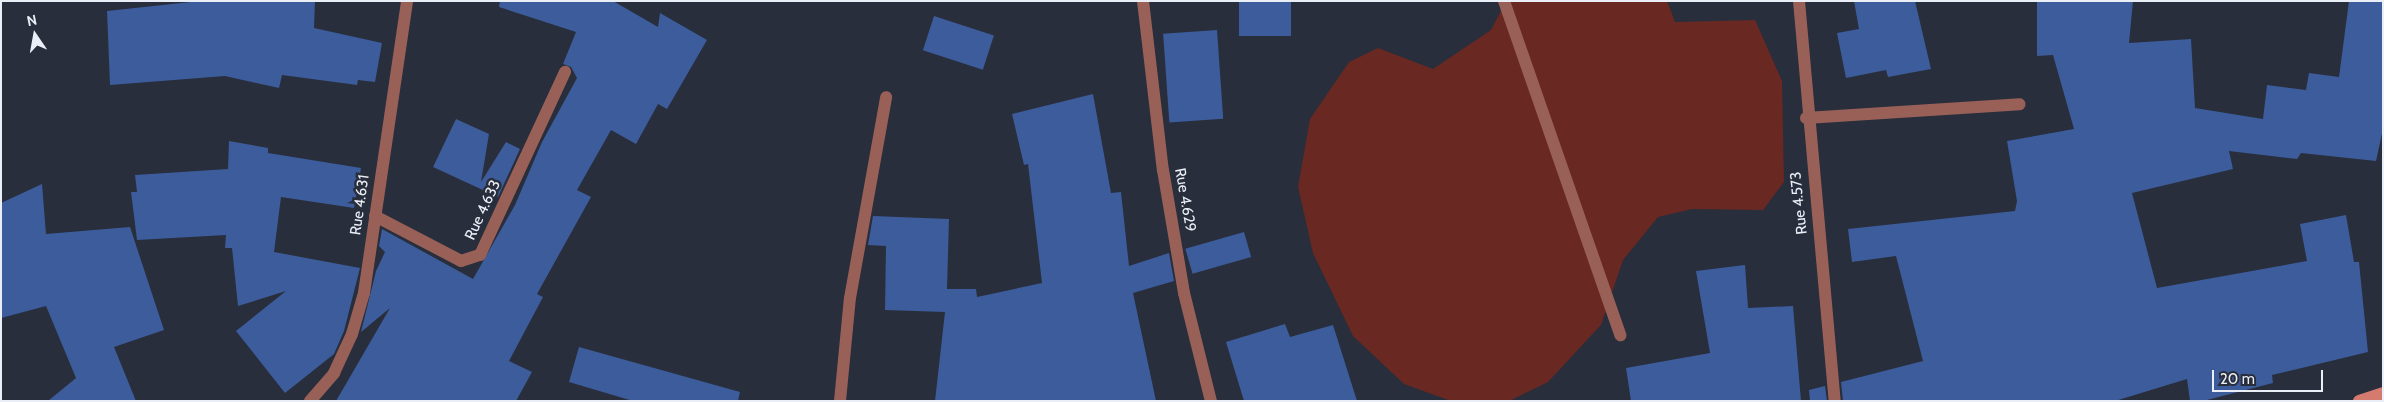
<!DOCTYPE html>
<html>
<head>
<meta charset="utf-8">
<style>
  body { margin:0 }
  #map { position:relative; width:2384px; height:402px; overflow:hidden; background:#282e3b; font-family:Cabin,sans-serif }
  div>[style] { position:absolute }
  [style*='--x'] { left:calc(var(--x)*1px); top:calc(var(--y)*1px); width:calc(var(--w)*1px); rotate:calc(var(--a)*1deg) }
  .green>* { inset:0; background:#692821 }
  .building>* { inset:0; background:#3d5c9c; transform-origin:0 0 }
  .minor>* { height:12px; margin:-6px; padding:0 6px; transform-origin:6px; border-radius:6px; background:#996058 }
  .secondary>* { height:12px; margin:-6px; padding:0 6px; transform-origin:6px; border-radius:6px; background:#d57a6e }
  span { translate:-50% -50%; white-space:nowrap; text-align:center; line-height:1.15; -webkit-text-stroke:5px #282e3b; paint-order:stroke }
  .street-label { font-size:15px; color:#eaeef7 }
  .frame { position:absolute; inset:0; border:2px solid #eaeef7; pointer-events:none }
  .north { position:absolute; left:10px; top:10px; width:50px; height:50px; -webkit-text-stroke:4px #282e3b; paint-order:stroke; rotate:348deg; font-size:14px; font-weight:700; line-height:20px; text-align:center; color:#eaeef7 }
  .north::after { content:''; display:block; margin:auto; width:18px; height:22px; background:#eaeef7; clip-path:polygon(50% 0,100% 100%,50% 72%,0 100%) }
  .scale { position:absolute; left:2212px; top:370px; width:111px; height:22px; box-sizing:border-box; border:2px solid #eaeef7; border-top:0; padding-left:6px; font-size:15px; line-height:18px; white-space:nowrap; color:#eaeef7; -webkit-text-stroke:4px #282e3b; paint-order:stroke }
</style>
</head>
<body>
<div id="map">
  <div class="green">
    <i style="clip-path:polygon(1506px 1px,1667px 1px,1675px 22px,1755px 20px,1782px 81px,1784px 182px,1763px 210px,1692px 209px,1658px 217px,1623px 260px,1601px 325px,1548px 382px,1509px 401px,1451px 401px,1404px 384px,1353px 336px,1313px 253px,1298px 187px,1310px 119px,1349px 62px,1378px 48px,1433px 69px,1491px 30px)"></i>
  </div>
  <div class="building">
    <i style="clip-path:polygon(200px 1px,315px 1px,314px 28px,382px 43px,375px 82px,358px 80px,357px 85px,282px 75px,279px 88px,225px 76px,110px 85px,107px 11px)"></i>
    <i style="clip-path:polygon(500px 1px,613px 1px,658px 27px,660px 13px,707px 40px,667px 109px,658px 104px,636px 144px,611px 130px,577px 190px,591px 197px,537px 294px,543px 297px,509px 361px,532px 372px,516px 401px,336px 401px,390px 308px,361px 332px,376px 271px,385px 252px,379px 246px,382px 229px,473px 279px,515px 205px,542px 142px,577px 78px,571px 67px,563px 64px,576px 32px,499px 7px)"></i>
    <i style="left:1239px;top:1px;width:52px;height:35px"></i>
    <i style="clip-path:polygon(1854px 1px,1915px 1px,1931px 69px,1888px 77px,1886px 70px,1846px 78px,1837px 33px,1859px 29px)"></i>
    <i style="clip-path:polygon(2037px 1px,2133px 1px,2129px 43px,2191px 39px,2195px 108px,2263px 119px,2267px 85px,2306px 90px,2309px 73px,2339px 77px,2349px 1px,2383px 1px,2383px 129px,2376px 161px,2301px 153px,2297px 159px,2229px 151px,2233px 169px,2132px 193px,2157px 288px,2307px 261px,2300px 224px,2346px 215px,2354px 262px,2359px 262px,2368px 352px,2272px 375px,2273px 383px,2203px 401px,2190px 401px,2187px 379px,2115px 401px,1843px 401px,1841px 382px,1923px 361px,1896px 256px,1852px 262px,1848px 229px,2015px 211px,2017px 201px,2007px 141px,2074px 129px,2053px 55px,2037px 56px)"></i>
    <i style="left:934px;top:16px;width:63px;height:36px;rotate:18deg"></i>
    <i style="left:1217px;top:30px;width:89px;height:54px;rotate:86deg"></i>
    <i style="clip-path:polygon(1093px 94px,1111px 193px,1121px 192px,1129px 266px,1169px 253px,1174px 281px,1133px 293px,1156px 401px,935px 401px,945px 312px,885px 310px,886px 246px,868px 245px,873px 216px,949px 219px,947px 289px,976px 289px,977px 297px,1042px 283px,1028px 164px,1024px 165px,1012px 114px)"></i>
    <i style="clip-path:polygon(456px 119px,489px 134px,481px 182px,506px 142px,520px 149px,498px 197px,433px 167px)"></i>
    <i style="clip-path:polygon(229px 141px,268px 148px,268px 153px,361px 168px,354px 208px,281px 197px,274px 252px,360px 268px,344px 331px,334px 354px,285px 393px,236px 331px,286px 291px,238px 306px,232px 248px,225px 248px,226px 235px,137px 240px,131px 192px,137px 192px,135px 175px,228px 169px)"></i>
    <i style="clip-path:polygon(42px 184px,46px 234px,130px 227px,164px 330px,114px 347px,136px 401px,48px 401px,76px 378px,46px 306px,1px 318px,1px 203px)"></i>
    <i style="left:1244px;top:232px;width:26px;height:61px;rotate:74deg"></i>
    <i style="clip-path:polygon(1745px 265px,1748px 308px,1793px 306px,1801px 401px,1631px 401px,1626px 368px,1710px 353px,1696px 271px)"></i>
    <i style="clip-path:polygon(1285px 324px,1290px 337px,1333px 325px,1357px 401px,1244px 401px,1226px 342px)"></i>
    <i style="clip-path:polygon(579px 347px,740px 392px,738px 401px,633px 401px,569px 382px)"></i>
    <i style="clip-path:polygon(1825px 386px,1827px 401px,1810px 401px,1809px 390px)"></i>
  </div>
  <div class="minor">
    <i style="--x:1143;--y:1;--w:170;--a:83.3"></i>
    <i style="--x:1163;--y:170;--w:125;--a:80.3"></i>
    <i style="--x:1184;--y:293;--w:111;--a:76"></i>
    <i style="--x:1504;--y:1;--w:354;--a:70.8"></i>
    <i style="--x:1799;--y:1;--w:402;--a:84.9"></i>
    <i style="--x:1806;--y:118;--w:214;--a:-3.7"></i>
    <i style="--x:375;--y:216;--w:97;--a:27.6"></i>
    <i style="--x:461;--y:261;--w:20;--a:-18"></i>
    <i style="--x:480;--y:255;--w:202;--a:-65.1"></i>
    <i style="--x:310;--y:401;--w:37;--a:-49"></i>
    <i style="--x:334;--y:373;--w:43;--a:-65.2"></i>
    <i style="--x:352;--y:334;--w:43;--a:-73.7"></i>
    <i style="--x:364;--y:293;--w:295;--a:-81.6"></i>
    <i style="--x:840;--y:401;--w:103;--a:-84.5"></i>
    <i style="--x:850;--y:298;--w:204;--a:-79.8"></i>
  </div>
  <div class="secondary">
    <i style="--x:2359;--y:401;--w:25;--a:-18"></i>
  </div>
  <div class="street-label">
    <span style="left:1185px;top:200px;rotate:80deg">Rue 4.629</span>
    <span style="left:1799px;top:203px;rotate:-96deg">Rue 4.573</span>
    <span style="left:360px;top:205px;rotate:-82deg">Rue 4.631</span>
    <span style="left:483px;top:210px;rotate:-65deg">Rue 4.633</span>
  </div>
  <div class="frame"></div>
  <div class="north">N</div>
  <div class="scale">20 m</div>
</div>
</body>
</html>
